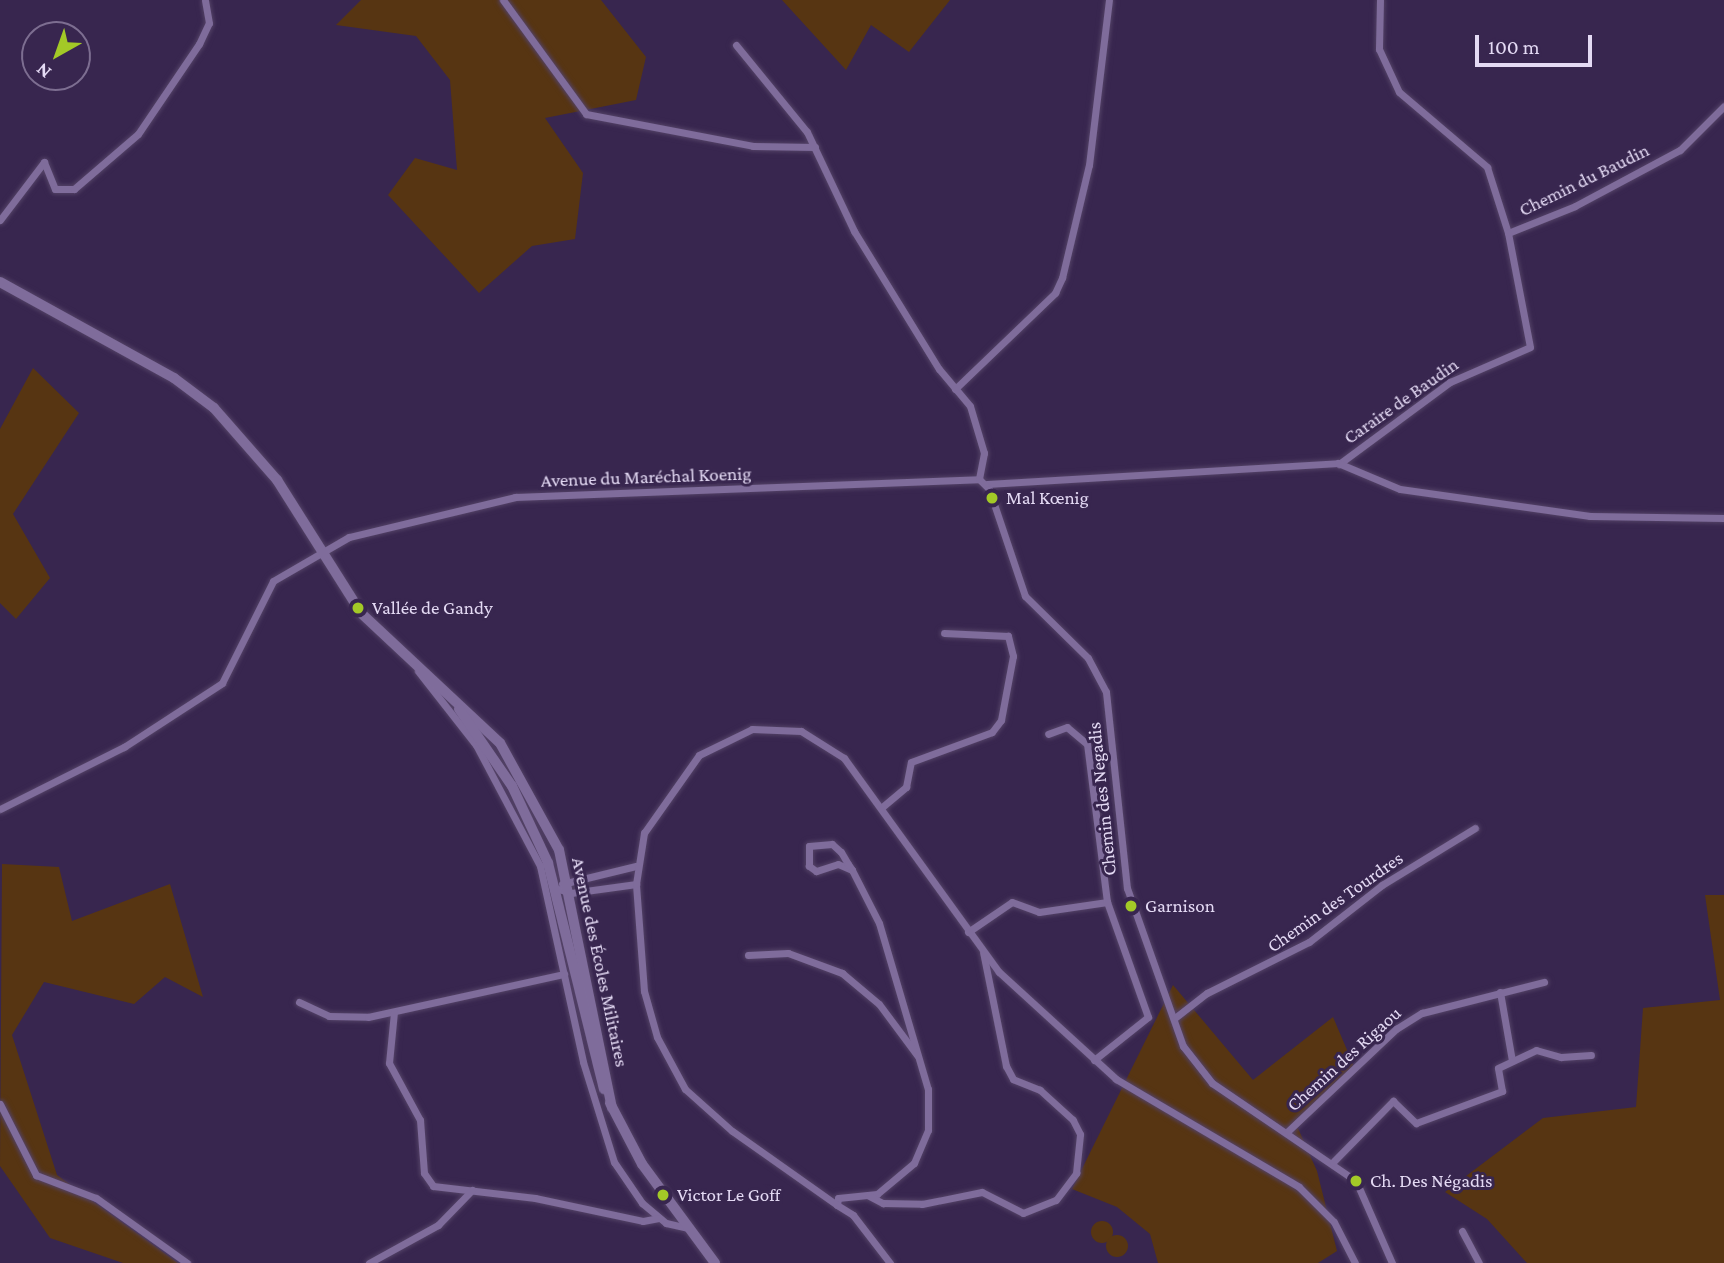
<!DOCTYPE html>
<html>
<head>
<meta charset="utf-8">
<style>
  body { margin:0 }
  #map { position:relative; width:1724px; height:1263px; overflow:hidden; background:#38264f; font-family:"Crimson Pro",serif }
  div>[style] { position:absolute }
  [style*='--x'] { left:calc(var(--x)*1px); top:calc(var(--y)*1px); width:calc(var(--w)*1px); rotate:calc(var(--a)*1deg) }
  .green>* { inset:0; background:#573512 }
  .round { border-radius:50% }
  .roads { filter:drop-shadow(0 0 2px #534266) drop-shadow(0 0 2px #534266) }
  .minor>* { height:7px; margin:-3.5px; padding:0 3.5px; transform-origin:3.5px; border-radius:3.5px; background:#7f6c9b }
  .tertiary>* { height:10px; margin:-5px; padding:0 5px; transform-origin:5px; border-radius:5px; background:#7f6c9b }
  .dots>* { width:19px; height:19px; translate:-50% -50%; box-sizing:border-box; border:4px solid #38264f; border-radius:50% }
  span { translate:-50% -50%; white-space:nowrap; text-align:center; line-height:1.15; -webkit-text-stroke:6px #38264f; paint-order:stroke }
  .street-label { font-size:19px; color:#e4daf4 }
  .poi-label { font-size:19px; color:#e4daf4 }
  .left { translate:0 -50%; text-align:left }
  .north { position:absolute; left:21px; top:21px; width:70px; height:70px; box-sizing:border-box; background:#38264f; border:2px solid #7d6e91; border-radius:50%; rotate:220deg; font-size:19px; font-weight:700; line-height:28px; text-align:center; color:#e4daf4 }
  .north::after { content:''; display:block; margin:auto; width:24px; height:32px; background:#a3c927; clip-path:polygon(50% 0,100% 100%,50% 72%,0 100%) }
  .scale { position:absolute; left:1475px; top:35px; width:117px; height:32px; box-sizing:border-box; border:4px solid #e4daf4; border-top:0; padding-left:9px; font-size:21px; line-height:24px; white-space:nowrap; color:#e4daf4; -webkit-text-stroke:5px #38264f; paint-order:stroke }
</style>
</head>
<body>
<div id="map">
  <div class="green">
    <i style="clip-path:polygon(361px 0,601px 0,646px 57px,636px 100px,545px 118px,583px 173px,575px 239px,532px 246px,479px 293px,388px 195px,415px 158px,457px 170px,450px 80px,416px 36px,336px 25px)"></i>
    <i style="clip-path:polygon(782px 0,950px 0,909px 52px,871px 25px,846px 70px)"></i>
    <i style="clip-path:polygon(33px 368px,79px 413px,13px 514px,50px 578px,16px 619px,0 603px,0 429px)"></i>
    <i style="clip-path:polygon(2px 864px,59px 867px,72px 921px,170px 884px,203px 997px,165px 977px,134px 1004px,44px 982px,12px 1035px,57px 1175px,178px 1263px,123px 1263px,50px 1238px,0 1166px)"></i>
    <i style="clip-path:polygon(1705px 895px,1724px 895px,1724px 1263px,1527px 1263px,1487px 1219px,1445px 1192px,1543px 1118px,1636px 1107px,1643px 1008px,1720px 1000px)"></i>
    <i style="clip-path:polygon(1173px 985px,1253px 1080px,1333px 1017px,1356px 1071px,1297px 1126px,1317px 1171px,1337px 1251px,1318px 1263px,1158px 1263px,1150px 1234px,1117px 1207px,1072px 1189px)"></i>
    <i class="round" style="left:1091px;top:1221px;width:22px;height:22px"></i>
    <i class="round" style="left:1106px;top:1235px;width:22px;height:22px"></i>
  </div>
  <div class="roads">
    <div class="minor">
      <i style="--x:503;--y:0;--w:141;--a:53.9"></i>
      <i style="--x:586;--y:114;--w:170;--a:10.8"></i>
      <i style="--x:753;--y:146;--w:62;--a:0.9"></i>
      <i style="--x:1380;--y:0;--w:49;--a:91.2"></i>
      <i style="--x:1379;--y:49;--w:47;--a:65.1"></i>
      <i style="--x:1399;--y:92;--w:116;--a:40.4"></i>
      <i style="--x:1487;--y:167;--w:69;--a:72.3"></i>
      <i style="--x:1508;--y:233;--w:72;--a:-21.9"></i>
      <i style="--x:1575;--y:206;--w:119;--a:-28.1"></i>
      <i style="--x:1680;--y:150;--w:62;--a:-45"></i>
      <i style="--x:736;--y:45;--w:112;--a:50.8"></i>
      <i style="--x:807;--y:132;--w:110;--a:64.6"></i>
      <i style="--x:854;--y:231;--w:162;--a:58.4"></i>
      <i style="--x:939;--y:369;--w:48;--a:50"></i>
      <i style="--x:970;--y:406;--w:49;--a:73.4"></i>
      <i style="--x:984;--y:453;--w:26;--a:101"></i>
      <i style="--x:0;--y:220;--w:73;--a:-52.8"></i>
      <i style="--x:44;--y:162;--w:29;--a:68"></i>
      <i style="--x:55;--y:189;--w:19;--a:0"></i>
      <i style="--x:74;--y:189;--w:84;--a:-40.7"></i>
      <i style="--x:138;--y:134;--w:109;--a:-55.9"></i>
      <i style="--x:199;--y:44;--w:23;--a:-65"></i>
      <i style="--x:209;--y:23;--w:23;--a:-100"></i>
      <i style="--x:955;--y:389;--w:139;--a:-43.8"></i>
      <i style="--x:1055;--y:293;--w:17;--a:-65"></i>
      <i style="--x:1062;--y:278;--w:116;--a:-76.6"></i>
      <i style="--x:1089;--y:165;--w:166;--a:-83.1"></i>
      <i style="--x:1339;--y:464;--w:138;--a:-36.5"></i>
      <i style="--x:1450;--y:382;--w:87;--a:-23.6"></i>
      <i style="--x:1530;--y:347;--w:116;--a:-100.9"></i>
      <i style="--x:987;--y:484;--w:352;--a:-3.4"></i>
      <i style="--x:1338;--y:463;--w:67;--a:22.8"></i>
      <i style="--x:1400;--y:489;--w:192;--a:8.1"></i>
      <i style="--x:1590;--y:516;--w:134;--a:0.9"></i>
      <i style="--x:418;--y:671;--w:94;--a:51.9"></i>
      <i style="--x:476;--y:745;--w:137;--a:62.1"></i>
      <i style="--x:540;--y:866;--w:201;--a:77.6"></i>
      <i style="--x:583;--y:1062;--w:105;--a:72.8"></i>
      <i style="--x:614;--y:1162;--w:50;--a:55.7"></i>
      <i style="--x:642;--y:1203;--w:31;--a:40"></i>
      <i style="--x:666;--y:1223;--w:22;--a:13"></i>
      <i style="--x:881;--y:808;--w:33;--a:-40"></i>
      <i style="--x:906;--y:787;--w:25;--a:-79"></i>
      <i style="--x:911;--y:762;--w:86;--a:-20.3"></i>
      <i style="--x:992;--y:732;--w:15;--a:-53"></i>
      <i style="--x:1001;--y:720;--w:65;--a:-79.4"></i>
      <i style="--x:1013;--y:656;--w:21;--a:-104"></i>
      <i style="--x:1008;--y:636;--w:64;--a:-177.3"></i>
      <i style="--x:0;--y:809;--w:139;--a:-26.6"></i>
      <i style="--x:124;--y:747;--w:117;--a:-33.1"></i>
      <i style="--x:222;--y:683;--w:114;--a:-63.4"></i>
      <i style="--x:273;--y:581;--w:88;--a:-30.1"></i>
      <i style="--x:349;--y:537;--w:171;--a:-13.5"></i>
      <i style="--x:515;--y:497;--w:464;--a:-2.2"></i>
      <i style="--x:979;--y:479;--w:14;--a:45"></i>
      <i style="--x:989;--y:489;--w:113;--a:71.4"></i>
      <i style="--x:1025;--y:596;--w:88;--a:44.5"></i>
      <i style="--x:1088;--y:658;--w:38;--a:62"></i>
      <i style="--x:1106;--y:692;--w:197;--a:83.9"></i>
      <i style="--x:1127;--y:888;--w:168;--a:70.5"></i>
      <i style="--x:1183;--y:1046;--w:47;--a:51.9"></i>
      <i style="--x:1212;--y:1083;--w:174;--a:34.2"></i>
      <i style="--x:1356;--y:1181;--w:90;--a:66.3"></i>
      <i style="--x:852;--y:870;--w:15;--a:-157"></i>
      <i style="--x:838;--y:864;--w:23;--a:162"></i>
      <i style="--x:816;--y:871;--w:9;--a:-144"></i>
      <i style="--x:809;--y:866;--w:20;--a:-90"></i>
      <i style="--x:809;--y:846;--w:23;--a:-5"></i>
      <i style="--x:832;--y:844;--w:12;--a:42"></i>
      <i style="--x:841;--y:852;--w:14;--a:60"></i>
      <i style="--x:848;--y:864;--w:7;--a:56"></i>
      <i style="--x:852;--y:870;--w:59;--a:63"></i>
      <i style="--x:879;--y:923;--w:173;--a:73.6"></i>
      <i style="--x:928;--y:1089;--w:41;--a:90"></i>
      <i style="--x:928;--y:1130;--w:36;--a:113"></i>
      <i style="--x:914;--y:1163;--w:48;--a:140"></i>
      <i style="--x:877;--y:1194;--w:39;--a:174"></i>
      <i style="--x:838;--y:1198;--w:7;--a:98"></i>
      <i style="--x:837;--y:1205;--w:19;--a:32"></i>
      <i style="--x:853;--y:1215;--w:61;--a:52.4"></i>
      <i style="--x:562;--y:884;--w:76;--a:-13.7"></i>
      <i style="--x:555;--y:888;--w:17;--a:17"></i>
      <i style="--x:571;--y:893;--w:66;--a:-7.9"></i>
      <i style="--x:968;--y:932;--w:53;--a:-34.3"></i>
      <i style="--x:1012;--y:902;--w:29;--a:20"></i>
      <i style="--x:1039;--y:912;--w:69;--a:-8.4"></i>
      <i style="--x:1107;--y:902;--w:159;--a:-97.2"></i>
      <i style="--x:1087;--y:744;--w:26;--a:-140"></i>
      <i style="--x:1067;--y:727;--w:20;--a:160"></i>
      <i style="--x:748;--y:955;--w:40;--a:-2.9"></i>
      <i style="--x:788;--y:953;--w:58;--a:20.3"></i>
      <i style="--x:842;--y:973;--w:48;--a:40"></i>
      <i style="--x:879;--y:1004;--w:64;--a:53.3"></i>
      <i style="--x:1500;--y:992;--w:70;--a:80.1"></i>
      <i style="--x:299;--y:1002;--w:33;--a:25"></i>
      <i style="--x:329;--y:1016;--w:39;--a:1"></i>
      <i style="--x:368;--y:1017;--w:201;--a:-12.4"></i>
      <i style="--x:394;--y:1012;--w:51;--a:95.6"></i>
      <i style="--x:389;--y:1063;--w:65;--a:61.5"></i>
      <i style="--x:420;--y:1120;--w:53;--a:85.7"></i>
      <i style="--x:424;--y:1173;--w:16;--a:55"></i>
      <i style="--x:433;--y:1186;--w:103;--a:6.7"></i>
      <i style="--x:535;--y:1198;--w:110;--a:12"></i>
      <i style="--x:643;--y:1221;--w:16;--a:-11"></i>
      <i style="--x:1176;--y:1017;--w:39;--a:-38"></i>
      <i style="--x:1207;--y:993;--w:114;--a:-26.6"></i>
      <i style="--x:1309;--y:942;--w:93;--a:-38"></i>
      <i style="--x:1382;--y:885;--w:109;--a:-31.5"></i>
      <i style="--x:1094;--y:1060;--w:69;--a:-38.5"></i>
      <i style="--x:1148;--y:1017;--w:122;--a:-109.6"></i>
      <i style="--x:0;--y:1104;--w:80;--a:63.1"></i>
      <i style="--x:36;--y:1175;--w:64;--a:21"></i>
      <i style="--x:96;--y:1198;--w:112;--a:35.5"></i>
      <i style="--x:1288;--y:1131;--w:149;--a:-43.4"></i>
      <i style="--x:1396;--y:1029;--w:31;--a:-32"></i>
      <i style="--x:1422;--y:1013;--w:126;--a:-14.3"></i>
      <i style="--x:1333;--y:1162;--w:86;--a:-45.5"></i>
      <i style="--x:1393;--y:1101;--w:32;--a:44"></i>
      <i style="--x:1416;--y:1123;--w:92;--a:-20.4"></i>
      <i style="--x:1502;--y:1091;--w:23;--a:-100"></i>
      <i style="--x:1498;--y:1068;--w:42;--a:-25.3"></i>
      <i style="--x:1536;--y:1050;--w:26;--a:16"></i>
      <i style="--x:1561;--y:1057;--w:30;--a:-4"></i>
      <i style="--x:869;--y:1196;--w:16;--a:27"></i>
      <i style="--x:883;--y:1203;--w:39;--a:1"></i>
      <i style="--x:922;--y:1204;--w:61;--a:-11.3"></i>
      <i style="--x:982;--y:1192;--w:46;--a:27.1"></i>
      <i style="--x:1023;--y:1213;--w:35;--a:-22"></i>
      <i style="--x:1056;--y:1200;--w:34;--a:-53"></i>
      <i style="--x:1076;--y:1173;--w:39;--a:-84"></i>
      <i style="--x:1080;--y:1134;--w:16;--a:-117"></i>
      <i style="--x:1073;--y:1120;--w:45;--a:-137.7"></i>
      <i style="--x:1040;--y:1090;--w:29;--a:-158"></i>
      <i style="--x:1013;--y:1079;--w:15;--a:-118"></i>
      <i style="--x:1006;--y:1066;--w:116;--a:-101.4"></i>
      <i style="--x:837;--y:1205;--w:128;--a:-144.8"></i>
      <i style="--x:732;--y:1131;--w:63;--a:-138.2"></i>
      <i style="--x:685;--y:1089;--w:59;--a:-118.3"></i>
      <i style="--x:657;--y:1037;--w:48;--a:-105.8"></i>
      <i style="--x:644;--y:991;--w:107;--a:-94.3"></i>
      <i style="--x:636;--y:884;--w:52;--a:-81.1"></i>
      <i style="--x:644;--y:833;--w:95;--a:-54.8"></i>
      <i style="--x:699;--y:755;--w:59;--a:-26.1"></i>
      <i style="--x:752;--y:729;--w:49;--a:2.3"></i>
      <i style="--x:801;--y:731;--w:51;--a:32.1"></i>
      <i style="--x:844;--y:758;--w:264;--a:54.1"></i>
      <i style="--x:999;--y:972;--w:159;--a:42.4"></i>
      <i style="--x:1116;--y:1079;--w:212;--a:30.5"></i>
      <i style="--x:1299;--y:1187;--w:49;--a:45"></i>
      <i style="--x:1334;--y:1222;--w:46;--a:62.9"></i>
      <i style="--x:1462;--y:1231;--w:36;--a:62"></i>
      <i style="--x:369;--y:1263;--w:79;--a:-28.8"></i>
      <i style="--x:438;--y:1225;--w:49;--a:-45.8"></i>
    </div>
    <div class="tertiary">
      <i style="--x:0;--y:282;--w:199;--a:28.9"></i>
      <i style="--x:174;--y:378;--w:50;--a:36.9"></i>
      <i style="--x:214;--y:408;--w:96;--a:48.8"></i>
      <i style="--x:277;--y:480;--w:157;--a:57.7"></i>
      <i style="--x:361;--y:613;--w:190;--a:43.1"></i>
      <i style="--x:500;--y:743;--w:122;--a:61.1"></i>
      <i style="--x:559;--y:850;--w:263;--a:78.4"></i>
      <i style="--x:459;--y:709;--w:93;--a:55.5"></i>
      <i style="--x:512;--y:786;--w:85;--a:64.9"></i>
      <i style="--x:548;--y:863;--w:233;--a:76.1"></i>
      <i style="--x:610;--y:1103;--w:69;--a:62.3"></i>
      <i style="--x:642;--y:1164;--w:123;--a:53.6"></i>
    </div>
  </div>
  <div class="dots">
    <i style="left:992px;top:498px;background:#a3c927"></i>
    <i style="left:358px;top:608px;background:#a3c927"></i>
    <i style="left:1131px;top:906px;background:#a3c927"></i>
    <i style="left:1356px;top:1181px;background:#a3c927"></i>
    <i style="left:663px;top:1195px;background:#a3c927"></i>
  </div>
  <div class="street-label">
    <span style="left:1584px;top:180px;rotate:-26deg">Chemin du Baudin</span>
    <span style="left:1401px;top:401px;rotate:-35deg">Caraire de Baudin</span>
    <span style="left:646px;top:477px;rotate:-2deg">Avenue du Maréchal Koenig</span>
    <span style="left:1102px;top:799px;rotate:-96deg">Chemin des Negadis</span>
    <span style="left:1335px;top:902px;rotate:-35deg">Chemin des Tourdres</span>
    <span style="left:600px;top:962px;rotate:78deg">Avenue des Écoles Militaires</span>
    <span style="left:1344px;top:1059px;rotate:-42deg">Chemin des Rigaou</span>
  </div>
  <div class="poi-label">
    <span class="left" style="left:1006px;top:498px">Mal Kœnig</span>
    <span class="left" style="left:372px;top:608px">Vallée de Gandy</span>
    <span class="left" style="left:1145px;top:906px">Garnison</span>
    <span class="left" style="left:1370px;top:1181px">Ch. Des Négadis</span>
    <span class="left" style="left:677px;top:1195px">Victor Le Goff</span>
  </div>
  <div class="north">N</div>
  <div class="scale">100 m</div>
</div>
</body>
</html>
